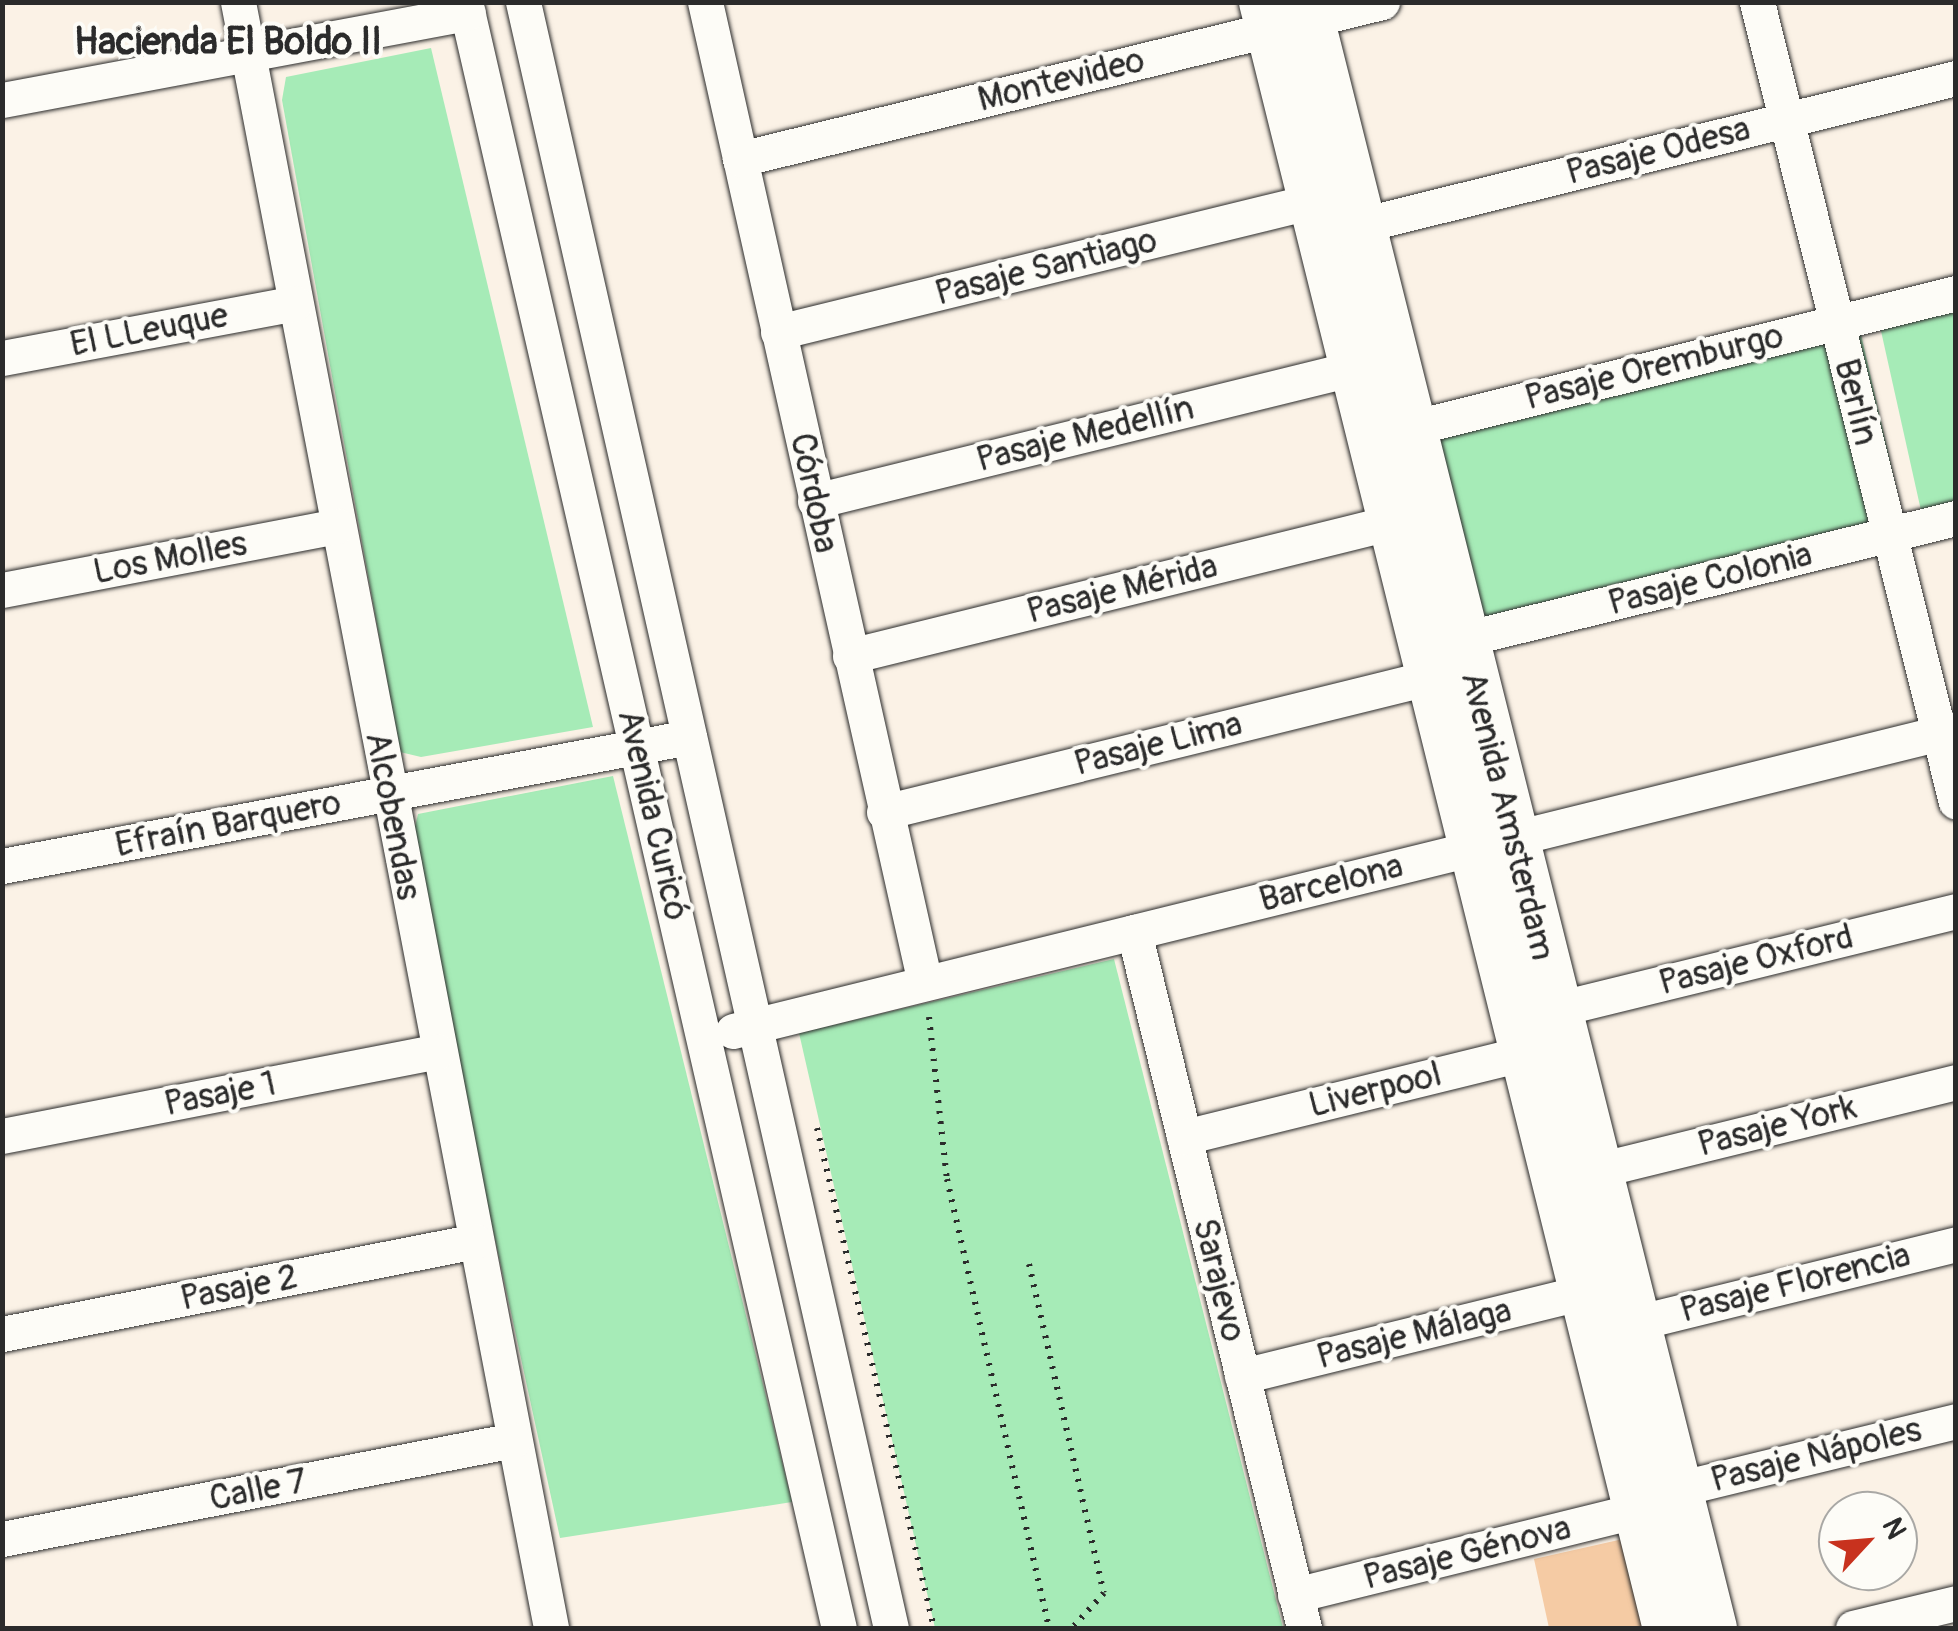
<!DOCTYPE html>
<html>
<head>
<meta charset="utf-8">
<style>
  body { margin:0 }
  #map { position:relative; width:1958px; height:1631px; overflow:hidden; background:#fbf2e6; font-family:Pangolin,sans-serif }
  div>[style] { position:absolute }
  [style*='--x'] { left:calc(var(--x)*1px); top:calc(var(--y)*1px); width:calc(var(--w)*1px); rotate:calc(var(--a)*1deg) }
  .green>* { inset:0; background:#a6ebb7; transform-origin:0 0 }
  .building>* { inset:0; background:#f5cba4 }
  .path>* { height:6px; margin-top:-3px; transform-origin:0; background:repeating-linear-gradient(90deg,#2b2b2b 0 2.5px,transparent 0 10.5px) }
  .roads { filter:drop-shadow(0 0 2px #2b2b2b) drop-shadow(0 0 2px #2b2b2b) }
  .street>* { height:35px; margin:-17.5px; padding:0 17.5px; transform-origin:17.5px; border-radius:17.5px; background:#fdfcf7 }
  .secondary>* { height:50px; margin:-25px; padding:0 25px; transform-origin:25px; border-radius:25px; background:#fdfcf7 }
  span { translate:-50% -50%; white-space:nowrap; text-align:center; line-height:1.15; -webkit-text-stroke:8px #fdfcf7; paint-order:stroke }
  .street-label { font-size:35px; color:#2b2b2b }
  .neighbourhood-label { font-size:38px; color:#2b2b2b; font-weight:700 }
  .frame { position:absolute; inset:0; border:5px solid #2b2b2b; pointer-events:none }
  .north { position:absolute; left:1818px; top:1491px; width:100px; height:100px; box-sizing:border-box; background:#fdfcf7; border:2px solid #a9a8a5; border-radius:50%; rotate:64deg; font-size:28px; font-weight:700; line-height:40px; text-align:center; color:#2b2b2b }
  .north::after { content:''; display:block; margin:auto; width:35px; height:45px; background:#c8321e; clip-path:polygon(50% 0,100% 100%,50% 72%,0 100%) }
</style>
</head>
<body>
<div id="map">
  <div class="green">
    <i style="clip-path:polygon(431px 48px,593px 727px,421px 757px,400px 752px,282px 100px,286px 77px)"></i>
    <i style="clip-path:polygon(1955px 303px,1955px 507px,1922px 515px,1879px 322px)"></i>
    <i style="left:1859px;top:326px;width:200px;height:434px;rotate:77deg"></i>
    <i style="clip-path:polygon(613px 776px,792px 1502px,560px 1538px,410px 848px,418px 814px)"></i>
    <i style="clip-path:polygon(1114px 959px,1283px 1628px,935px 1628px,799px 1033px)"></i>
  </div>
  <div class="building">
    <i style="clip-path:polygon(1623px 1539px,1644px 1628px,1549px 1628px,1534px 1559px)"></i>
  </div>
  <div class="path">
    <i style="--x:929;--y:1017;--w:163;--a:83.7"></i>
    <i style="--x:947;--y:1179;--w:460;--a:77.2"></i>
    <i style="--x:817;--y:1128;--w:514;--a:76.83"></i>
    <i style="--x:1029;--y:1264;--w:337;--a:77.2"></i>
    <i style="--x:1104;--y:1593;--w:47;--a:132.4"></i>
  </div>
  <div class="roads">
    <div class="street">
      <i style="--x:238;--y:2;--w:1656;--a:79.1"></i>
      <i style="--x:465;--y:2;--w:1668;--a:77.05"></i>
      <i style="--x:523;--y:2;--w:1667;--a:77.25"></i>
      <i style="--x:705;--y:2;--w:1005;--a:77.36"></i>
      <i style="--x:1757;--y:2;--w:824;--a:76.03"></i>
      <i style="--x:2;--y:100;--w:474;--a:-10.6"></i>
      <i style="--x:740;--y:159;--w:661;--a:-13.74"></i>
      <i style="--x:1361;--y:225;--w:613;--a:-13.88"></i>
      <i style="--x:778;--y:332;--w:551;--a:-13.76"></i>
      <i style="--x:2;--y:358;--w:298;--a:-10.6"></i>
      <i style="--x:1411;--y:428;--w:561;--a:-13.91"></i>
      <i style="--x:815;--y:501;--w:556;--a:-13.84"></i>
      <i style="--x:2;--y:590;--w:342;--a:-10.8"></i>
      <i style="--x:1464;--y:639;--w:507;--a:-13.82"></i>
      <i style="--x:850;--y:656;--w:559;--a:-13.86"></i>
      <i style="--x:884;--y:812;--w:564;--a:-13.84"></i>
      <i style="--x:2;--y:866;--w:699;--a:-10.63"></i>
      <i style="--x:1134;--y:932;--w:716;--a:76.27"></i>
      <i style="--x:1557;--y:1009;--w:411;--a:-13.8"></i>
      <i style="--x:733;--y:1031;--w:1260;--a:-13.87"></i>
      <i style="--x:2;--y:1136;--w:444;--a:-11"></i>
      <i style="--x:1184;--y:1137;--w:374;--a:-13.8"></i>
      <i style="--x:1598;--y:1170;--w:369;--a:-13.8"></i>
      <i style="--x:1635;--y:1323;--w:331;--a:-13.8"></i>
      <i style="--x:2;--y:1334;--w:482;--a:-11.1"></i>
      <i style="--x:1242;--y:1376;--w:353;--a:-13.8"></i>
      <i style="--x:1677;--y:1489;--w:287;--a:-13.7"></i>
      <i style="--x:2;--y:1539;--w:521;--a:-10.94"></i>
      <i style="--x:1295;--y:1595;--w:354;--a:-13.9"></i>
      <i style="--x:1853;--y:1628;--w:106;--a:-13.6"></i>
    </div>
    <div class="secondary">
      <i style="--x:1264;--y:2;--w:1675;--a:76.05"></i>
      <i style="--x:1305;--y:2;--w:1676;--a:75.95"></i>
    </div>
  </div>
  <div class="street-label">
    <span style="left:1061px;top:80px;rotate:-14deg">Montevideo</span>
    <span style="left:1658px;top:151px;rotate:-14deg">Pasaje Odesa</span>
    <span style="left:1046px;top:267px;rotate:-14deg">Pasaje Santiago</span>
    <span style="left:149px;top:330px;rotate:-11deg">El LLeuque</span>
    <span style="left:1654px;top:367px;rotate:-14deg">Pasaje Oremburgo</span>
    <span style="left:1856px;top:402px;rotate:76deg">Berlín</span>
    <span style="left:1085px;top:434px;rotate:-14deg">Pasaje Medellín</span>
    <span style="left:814px;top:493px;rotate:78deg">Córdoba</span>
    <span style="left:170px;top:558px;rotate:-11deg">Los Molles</span>
    <span style="left:1710px;top:579px;rotate:-14deg">Pasaje Colonia</span>
    <span style="left:1122px;top:589px;rotate:-14deg">Pasaje Mérida</span>
    <span style="left:1158px;top:744px;rotate:-14deg">Pasaje Lima</span>
    <span style="left:653px;top:815px;rotate:77deg">Avenida Curicó</span>
    <span style="left:393px;top:816px;rotate:79deg">Alcobendas</span>
    <span style="left:1508px;top:816px;rotate:76deg">Avenida Amsterdam</span>
    <span style="left:228px;top:824px;rotate:-11deg">Efraín Barquero</span>
    <span style="left:1331px;top:883px;rotate:-14deg">Barcelona</span>
    <span style="left:1756px;top:960px;rotate:-14deg">Pasaje Oxford</span>
    <span style="left:1375px;top:1090px;rotate:-14deg">Liverpool</span>
    <span style="left:220px;top:1094px;rotate:-11deg">Pasaje 1</span>
    <span style="left:1777px;top:1126px;rotate:-14deg">Pasaje York</span>
    <span style="left:1219px;top:1280px;rotate:76deg">Sarajevo</span>
    <span style="left:1795px;top:1283px;rotate:-14deg">Pasaje Florencia</span>
    <span style="left:239px;top:1288px;rotate:-11deg">Pasaje 2</span>
    <span style="left:1414px;top:1334px;rotate:-14deg">Pasaje Málaga</span>
    <span style="left:1816px;top:1455px;rotate:-14deg">Pasaje Nápoles</span>
    <span style="left:258px;top:1490px;rotate:-11deg">Calle 7</span>
    <span style="left:1467px;top:1553px;rotate:-14deg">Pasaje Génova</span>
  </div>
  <div class="neighbourhood-label">
    <span style="left:228px;top:43px">Hacienda El Boldo II</span>
  </div>
  <div class="frame"></div>
  <div class="north">N</div>
</div>
</body>
</html>
